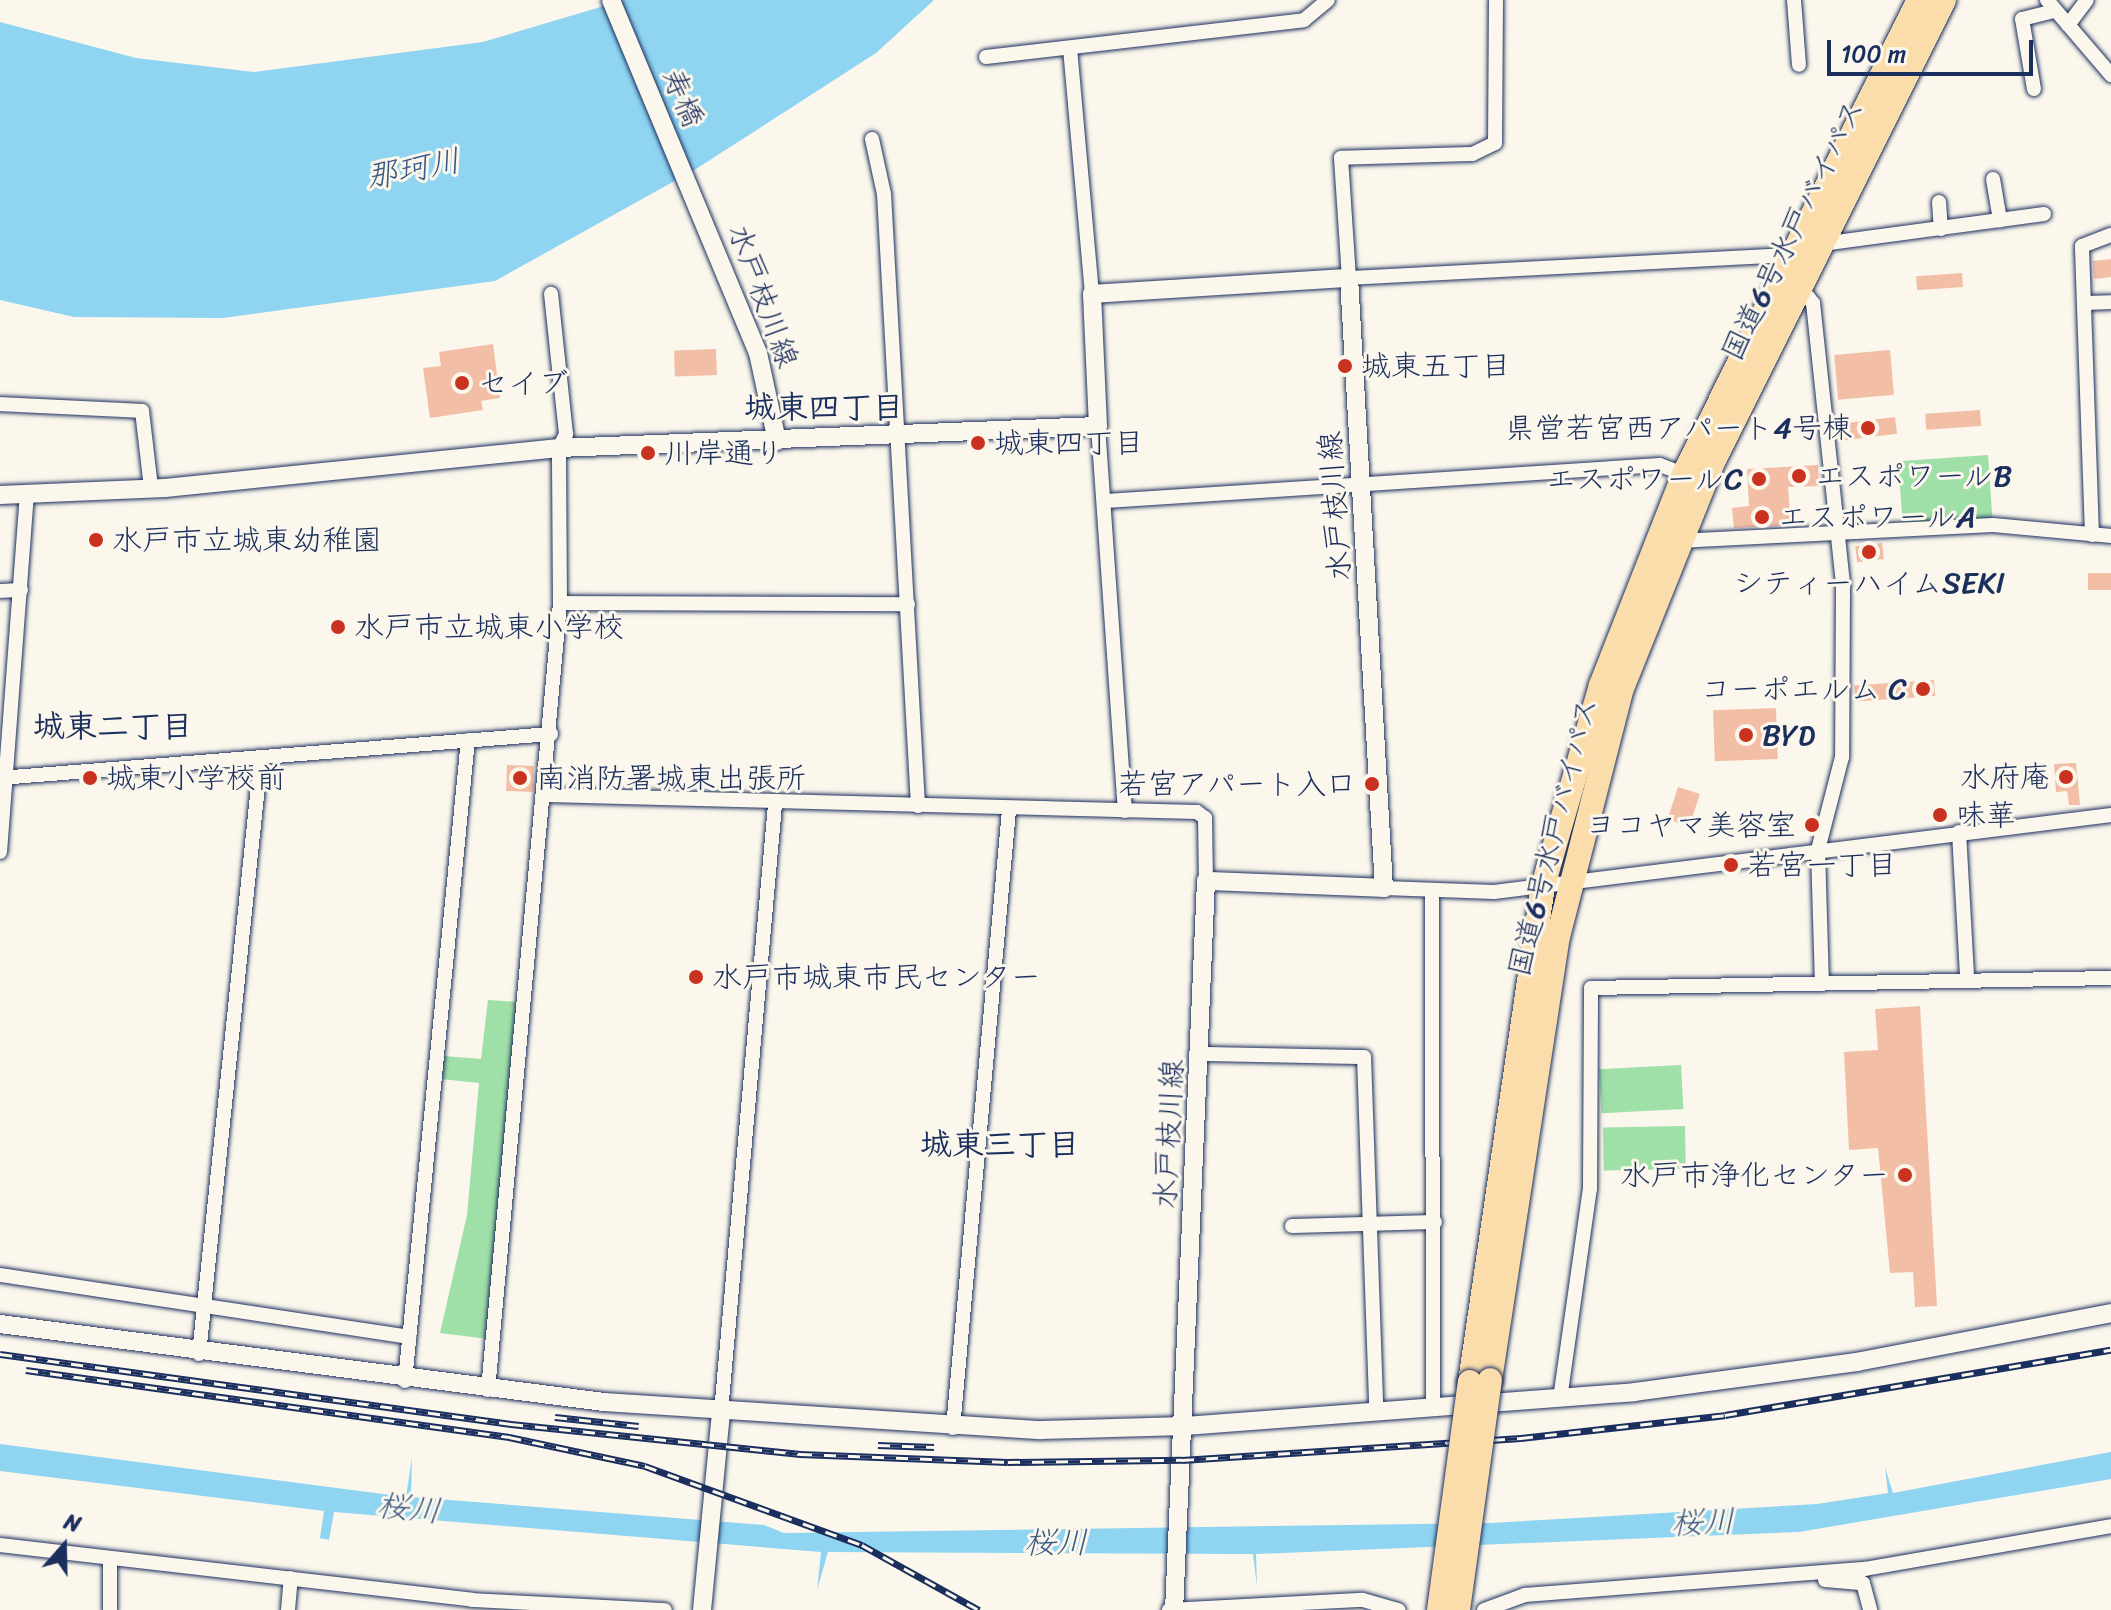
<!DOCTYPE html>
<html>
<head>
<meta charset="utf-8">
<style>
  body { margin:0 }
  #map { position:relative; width:2111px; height:1610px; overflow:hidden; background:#fbf7ec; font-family:Sriracha,"Klee One",sans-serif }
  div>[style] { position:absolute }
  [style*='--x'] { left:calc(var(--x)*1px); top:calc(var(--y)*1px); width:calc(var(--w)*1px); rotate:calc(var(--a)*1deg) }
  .green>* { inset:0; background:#9fdfa8; transform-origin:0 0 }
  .water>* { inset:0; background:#8fd4f1 }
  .building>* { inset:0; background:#f3bea6; transform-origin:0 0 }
  .roads { filter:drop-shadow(0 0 2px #1b2f5e) drop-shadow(0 0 2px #1b2f5e) }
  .street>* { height:14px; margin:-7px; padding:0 7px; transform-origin:7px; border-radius:7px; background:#fbf7ec }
  .secondary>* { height:18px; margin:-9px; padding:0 9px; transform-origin:9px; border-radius:9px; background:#fbf7ec }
  .highway>* { height:24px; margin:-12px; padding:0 12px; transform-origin:12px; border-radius:12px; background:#faddab }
  .rail>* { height:7px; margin-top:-3.5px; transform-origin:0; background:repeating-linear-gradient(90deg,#fbf7ec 0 12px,#1b2f5e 0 24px); box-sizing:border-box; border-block:2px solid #1b2f5e }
  .bridges { filter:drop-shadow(0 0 2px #1b2f5e) drop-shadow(0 0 2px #1b2f5e) }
  .highway-bridge>* { height:24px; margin:-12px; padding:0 12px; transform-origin:12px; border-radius:12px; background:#faddab }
  .dots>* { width:22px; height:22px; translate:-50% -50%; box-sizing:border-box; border:4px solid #fbf7ec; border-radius:50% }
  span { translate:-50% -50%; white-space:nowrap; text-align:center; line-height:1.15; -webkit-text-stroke:6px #fbf7ec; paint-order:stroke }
  .street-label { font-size:30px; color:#1b2f5e }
  .poi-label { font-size:30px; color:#1b2f5e }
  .left { translate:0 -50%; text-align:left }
  .right { translate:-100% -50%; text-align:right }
  .water-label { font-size:32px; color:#385883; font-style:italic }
  .neighbourhood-label { font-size:32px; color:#1b2f5e; font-weight:700 }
  .north { position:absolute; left:24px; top:1506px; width:80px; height:80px; -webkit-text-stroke:6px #fbf7ec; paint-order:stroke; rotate:20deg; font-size:22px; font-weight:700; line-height:32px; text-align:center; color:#1b2f5e }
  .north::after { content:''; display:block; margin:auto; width:28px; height:36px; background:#1b2f5e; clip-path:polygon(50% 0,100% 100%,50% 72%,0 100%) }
  .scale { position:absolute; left:1827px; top:40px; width:206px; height:36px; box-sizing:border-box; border:4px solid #1b2f5e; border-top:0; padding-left:10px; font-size:24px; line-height:28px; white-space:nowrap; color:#1b2f5e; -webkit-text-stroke:6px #fbf7ec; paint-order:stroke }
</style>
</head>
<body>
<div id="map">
  <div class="green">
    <i style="left:1988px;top:455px;width:63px;height:90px;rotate:86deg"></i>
    <i style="clip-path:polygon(488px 1000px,520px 1002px,488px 1339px,440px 1333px,467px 1215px,479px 1083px,441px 1079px,444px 1056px,481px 1059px)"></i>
    <i style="left:1681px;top:1065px;width:44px;height:82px;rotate:87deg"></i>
    <i style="left:1685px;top:1126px;width:43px;height:82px;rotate:89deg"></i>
  </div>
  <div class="water">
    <i style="clip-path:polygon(624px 0,934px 0,876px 53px,696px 169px,495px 281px,223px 318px,74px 317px,0 300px,0 22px,136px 58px,254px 72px,483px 42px)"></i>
    <i style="clip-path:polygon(0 1444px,406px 1497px,412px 1457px,411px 1497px,764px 1525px,784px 1533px,1490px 1523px,1817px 1504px,1888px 1493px,1885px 1467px,1893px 1493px,2111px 1452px,2111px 1479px,1799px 1532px,1256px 1554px,1257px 1587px,1253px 1554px,828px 1552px,817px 1590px,821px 1552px,334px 1512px,329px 1540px,320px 1538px,324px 1511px,0 1471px)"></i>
  </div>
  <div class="building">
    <i style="clip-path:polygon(2111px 259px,2111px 277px,2094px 279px,2093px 261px)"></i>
    <i style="left:1962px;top:273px;width:14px;height:46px;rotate:86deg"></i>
    <i style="clip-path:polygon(493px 344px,500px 398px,481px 401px,483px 410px,430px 418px,423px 368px,441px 366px,439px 352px)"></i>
    <i style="left:716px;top:349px;width:26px;height:42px;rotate:88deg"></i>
    <i style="left:1890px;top:350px;width:45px;height:56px;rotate:85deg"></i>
    <i style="left:1980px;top:410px;width:16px;height:55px;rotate:86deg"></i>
    <i style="left:1895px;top:417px;width:17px;height:55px;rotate:83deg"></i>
    <i style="clip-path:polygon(1818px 465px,1819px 486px,1788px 487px,1791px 525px,1734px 528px,1732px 508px,1749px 506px,1747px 469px)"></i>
    <i style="left:1882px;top:543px;width:16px;height:27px;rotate:83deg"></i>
    <i style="left:2111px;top:573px;width:17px;height:23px;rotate:90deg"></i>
    <i style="left:1934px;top:680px;width:16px;height:80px;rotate:86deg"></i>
    <i style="left:1776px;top:708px;width:51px;height:63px;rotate:88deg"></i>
    <i style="clip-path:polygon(2076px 763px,2080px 805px,2069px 805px,2067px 791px,2056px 792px,2054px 764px)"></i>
    <i style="left:507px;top:765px;width:27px;height:26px;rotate:2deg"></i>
    <i style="left:1678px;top:787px;width:23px;height:34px;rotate:18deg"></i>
    <i style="clip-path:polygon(1920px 1006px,1937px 1306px,1915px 1307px,1913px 1272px,1890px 1273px,1878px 1148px,1849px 1150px,1844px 1052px,1878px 1050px,1875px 1009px)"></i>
  </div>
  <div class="roads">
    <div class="street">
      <i style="--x:1496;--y:0;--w:143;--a:90.4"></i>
      <i style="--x:1495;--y:143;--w:25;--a:154"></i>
      <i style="--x:1472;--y:154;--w:131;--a:178.3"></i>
      <i style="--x:1341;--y:158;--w:120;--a:86.2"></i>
      <i style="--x:1349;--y:278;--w:452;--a:-3"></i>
      <i style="--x:1794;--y:0;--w:65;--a:85.6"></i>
      <i style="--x:2047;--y:0;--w:99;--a:49.5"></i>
      <i style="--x:2068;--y:25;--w:31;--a:-53"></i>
      <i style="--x:1070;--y:48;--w:247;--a:84.9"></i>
      <i style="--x:986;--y:57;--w:320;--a:-6.6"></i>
      <i style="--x:1304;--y:20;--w:31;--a:-40"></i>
      <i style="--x:2034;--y:89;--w:71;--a:-99.7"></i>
      <i style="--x:2022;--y:19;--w:34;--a:-14"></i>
      <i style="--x:872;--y:139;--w:56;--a:77.7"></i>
      <i style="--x:884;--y:194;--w:613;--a:86.82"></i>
      <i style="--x:1993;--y:179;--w:42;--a:80.3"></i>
      <i style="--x:1939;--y:202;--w:27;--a:86"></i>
      <i style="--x:1822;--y:244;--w:224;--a:-7.7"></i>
      <i style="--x:1800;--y:287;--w:21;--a:51"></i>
      <i style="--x:1813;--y:303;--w:285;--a:83.9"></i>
      <i style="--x:1843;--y:586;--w:171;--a:90.3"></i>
      <i style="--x:1842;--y:757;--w:96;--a:104.5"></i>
      <i style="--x:1818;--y:850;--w:134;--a:88.3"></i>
      <i style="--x:2086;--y:303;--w:25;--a:-2"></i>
      <i style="--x:0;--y:404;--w:142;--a:2.8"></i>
      <i style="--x:142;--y:411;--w:78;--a:83.3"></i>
      <i style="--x:1098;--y:426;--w:386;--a:86"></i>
      <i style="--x:1106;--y:501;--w:555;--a:-3.72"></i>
      <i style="--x:1660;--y:465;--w:26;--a:21"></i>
      <i style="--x:2092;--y:535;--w:289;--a:-92"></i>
      <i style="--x:2082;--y:246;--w:31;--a:-21"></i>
      <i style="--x:1678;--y:541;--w:315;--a:-2.9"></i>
      <i style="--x:1993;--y:525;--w:119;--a:5.3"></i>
      <i style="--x:0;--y:591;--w:21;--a:-3"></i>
      <i style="--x:560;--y:603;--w:348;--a:0.2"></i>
      <i style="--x:0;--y:778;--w:553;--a:-4.57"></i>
      <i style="--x:547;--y:795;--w:650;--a:1.5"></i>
      <i style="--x:1197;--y:812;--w:10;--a:37"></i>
      <i style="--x:1205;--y:818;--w:63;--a:89.1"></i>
      <i style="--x:1959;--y:832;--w:141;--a:86.8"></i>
      <i style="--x:0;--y:852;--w:358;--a:-85.7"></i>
      <i style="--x:1384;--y:888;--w:110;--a:2.1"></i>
      <i style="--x:1494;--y:892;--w:622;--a:-7.11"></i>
      <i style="--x:1432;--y:891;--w:515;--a:89.89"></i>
      <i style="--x:1201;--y:1054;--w:163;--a:1.1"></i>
      <i style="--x:1364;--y:1057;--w:352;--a:88"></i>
      <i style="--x:1292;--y:1226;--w:143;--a:-1.6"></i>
      <i style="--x:0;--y:1275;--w:414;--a:8.6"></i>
      <i style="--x:199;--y:1354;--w:600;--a:-84.07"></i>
      <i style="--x:405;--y:1381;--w:644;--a:-84.39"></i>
      <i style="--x:488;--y:1390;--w:790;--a:-84.77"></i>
      <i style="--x:560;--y:603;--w:155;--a:-90.4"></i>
      <i style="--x:559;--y:448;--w:16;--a:-63"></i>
      <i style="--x:566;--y:434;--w:141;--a:-96.1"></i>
      <i style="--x:1560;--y:1399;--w:212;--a:-81.9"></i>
      <i style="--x:1590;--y:1189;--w:201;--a:-89.7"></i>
      <i style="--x:1591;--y:988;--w:520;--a:-1.1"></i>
      <i style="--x:721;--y:1412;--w:609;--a:-84.92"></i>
      <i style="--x:953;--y:1428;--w:621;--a:-84.82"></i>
      <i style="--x:0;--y:1545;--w:475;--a:6.6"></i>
      <i style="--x:472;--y:1600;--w:193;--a:3"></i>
      <i style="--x:110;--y:1560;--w:50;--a:90"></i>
      <i style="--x:1825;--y:1580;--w:38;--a:5"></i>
      <i style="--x:1863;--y:1583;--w:28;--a:75"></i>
      <i style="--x:288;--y:1610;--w:32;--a:-85"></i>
      <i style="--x:1169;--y:1610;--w:194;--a:-3"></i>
      <i style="--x:1363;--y:1600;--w:37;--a:16"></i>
      <i style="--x:1484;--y:1610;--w:44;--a:-20.1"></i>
      <i style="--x:1525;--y:1595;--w:341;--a:-4.4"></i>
      <i style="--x:1865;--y:1569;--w:250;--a:-9.9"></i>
    </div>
    <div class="secondary">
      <i style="--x:611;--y:0;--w:382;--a:67.4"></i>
      <i style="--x:758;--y:353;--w:90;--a:77.8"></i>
      <i style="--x:0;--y:495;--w:165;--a:-2.4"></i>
      <i style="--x:165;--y:488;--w:396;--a:-5.8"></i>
      <i style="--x:559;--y:448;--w:539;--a:-2.34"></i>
      <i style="--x:1098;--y:426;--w:132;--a:-92.6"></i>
      <i style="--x:1092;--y:294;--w:257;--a:-3.6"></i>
      <i style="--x:1349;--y:278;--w:611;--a:86.72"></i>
      <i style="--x:1384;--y:888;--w:178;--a:-177.7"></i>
      <i style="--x:1206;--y:881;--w:730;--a:92.51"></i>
      <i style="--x:0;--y:1324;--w:609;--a:7.36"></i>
      <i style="--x:604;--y:1402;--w:438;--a:3.7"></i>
      <i style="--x:1041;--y:1430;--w:144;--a:-1.6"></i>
      <i style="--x:1185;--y:1426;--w:451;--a:-4.3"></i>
      <i style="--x:1635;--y:1392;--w:224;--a:-7.7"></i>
      <i style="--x:1857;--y:1362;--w:259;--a:-10.9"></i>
      <i style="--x:702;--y:1610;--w:199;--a:-84.5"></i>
    </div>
    <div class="highway">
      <i style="--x:1490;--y:1380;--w:448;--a:-81.3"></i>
      <i style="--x:1558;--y:937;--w:254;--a:-75.6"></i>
      <i style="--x:1621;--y:691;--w:249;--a:-68.1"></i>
      <i style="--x:1714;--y:460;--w:514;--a:-63.43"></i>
      <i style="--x:1470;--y:1382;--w:501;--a:-81.63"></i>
      <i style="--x:1543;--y:886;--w:209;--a:-73.9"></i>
      <i style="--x:1601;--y:685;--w:227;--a:-68.5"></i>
      <i style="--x:1684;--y:474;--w:529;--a:-63.63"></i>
    </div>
  </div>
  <div class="rail">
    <i style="--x:0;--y:1354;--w:516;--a:7.8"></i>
    <i style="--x:511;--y:1424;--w:291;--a:5.9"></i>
    <i style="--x:800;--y:1454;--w:208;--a:2.2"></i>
    <i style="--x:1008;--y:1462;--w:174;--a:-0.7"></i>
    <i style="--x:1182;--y:1460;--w:340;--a:-3.7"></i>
    <i style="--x:1521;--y:1438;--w:205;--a:-6.4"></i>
    <i style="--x:1725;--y:1415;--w:391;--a:-9.6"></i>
    <i style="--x:26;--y:1370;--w:488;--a:7.9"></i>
    <i style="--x:509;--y:1437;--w:139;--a:12"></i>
    <i style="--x:645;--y:1466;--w:231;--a:20"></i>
    <i style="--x:862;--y:1545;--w:134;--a:29.1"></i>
    <i style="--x:555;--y:1417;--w:84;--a:6.1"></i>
    <i style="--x:878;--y:1445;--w:56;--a:2"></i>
  </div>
  <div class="bridges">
    <div class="highway-bridge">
      <i style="--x:1439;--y:1610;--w:230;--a:-82.3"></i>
      <i style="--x:1458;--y:1610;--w:232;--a:-82.1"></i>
    </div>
  </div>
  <div class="dots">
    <i style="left:1345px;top:366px;background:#c8321e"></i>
    <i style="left:462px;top:383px;background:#c8321e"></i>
    <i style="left:1868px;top:428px;background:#c8321e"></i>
    <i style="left:978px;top:443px;background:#c8321e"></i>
    <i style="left:648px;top:453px;background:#c8321e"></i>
    <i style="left:1799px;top:476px;background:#c8321e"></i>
    <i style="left:1759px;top:479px;background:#c8321e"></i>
    <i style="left:1762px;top:517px;background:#c8321e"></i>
    <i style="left:96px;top:540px;background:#c8321e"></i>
    <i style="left:1869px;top:552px;background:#c8321e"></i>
    <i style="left:338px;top:627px;background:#c8321e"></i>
    <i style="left:1923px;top:689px;background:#c8321e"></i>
    <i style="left:1746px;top:735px;background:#c8321e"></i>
    <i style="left:2066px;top:777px;background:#c8321e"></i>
    <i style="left:90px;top:778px;background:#c8321e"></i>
    <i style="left:520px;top:778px;background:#c8321e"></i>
    <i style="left:1372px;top:784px;background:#c8321e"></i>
    <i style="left:1940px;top:815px;background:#c8321e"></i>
    <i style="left:1812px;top:825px;background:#c8321e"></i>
    <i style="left:1731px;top:865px;background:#c8321e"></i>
    <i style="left:696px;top:977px;background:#c8321e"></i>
    <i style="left:1905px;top:1175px;background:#c8321e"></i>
  </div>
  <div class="street-label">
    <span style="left:683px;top:98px;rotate:67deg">寿橋</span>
    <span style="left:1793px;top:230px;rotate:-64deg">国道6号水戸バイパス</span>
    <span style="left:763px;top:296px;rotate:70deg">水戸枝川線</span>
    <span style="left:1335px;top:506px;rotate:-94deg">水戸枝川線</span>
    <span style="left:1553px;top:837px;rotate:-76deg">国道6号水戸バイパス</span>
    <span style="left:1169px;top:1134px;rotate:-87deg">水戸枝川線</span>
  </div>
  <div class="poi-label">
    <span class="left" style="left:1361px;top:366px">城東五丁目</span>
    <span class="left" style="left:478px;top:383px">セイブ</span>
    <span class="right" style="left:1852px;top:428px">県営若宮西アパート4号棟</span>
    <span class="left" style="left:994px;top:443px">城東四丁目</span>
    <span class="left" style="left:664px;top:453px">川岸通り</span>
    <span class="left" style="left:1815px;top:476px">エスポワールB</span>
    <span class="right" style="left:1743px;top:479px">エスポワールC</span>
    <span class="left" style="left:1778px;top:517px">エスポワールA</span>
    <span class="left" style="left:112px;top:540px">水戸市立城東幼稚園</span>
    <span style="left:1869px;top:583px">シティーハイムSEKI</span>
    <span class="left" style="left:354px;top:627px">水戸市立城東小学校</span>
    <span class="right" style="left:1907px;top:689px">コーポエルム C</span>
    <span class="left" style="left:1762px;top:735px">BYD</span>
    <span class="right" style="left:2050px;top:777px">水府庵</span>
    <span class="left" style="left:106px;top:778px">城東小学校前</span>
    <span class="left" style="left:536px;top:778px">南消防署城東出張所</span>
    <span class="right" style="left:1356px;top:784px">若宮アパート入口</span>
    <span class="left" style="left:1956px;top:815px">味華</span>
    <span class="right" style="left:1796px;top:825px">ヨコヤマ美容室</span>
    <span class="left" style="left:1747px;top:865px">若宮一丁目</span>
    <span class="left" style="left:712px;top:977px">水戸市城東市民センター</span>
    <span class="right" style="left:1889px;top:1175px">水戸市浄化センター</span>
  </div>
  <div class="water-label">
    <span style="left:413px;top:170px;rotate:-11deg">那珂川</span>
    <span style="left:409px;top:1509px;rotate:6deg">桜川</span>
    <span style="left:1703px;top:1523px;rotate:-2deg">桜川</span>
    <span style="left:1056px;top:1543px">桜川</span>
  </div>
  <div class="neighbourhood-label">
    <span style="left:824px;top:408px">城東四丁目</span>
    <span style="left:113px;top:727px">城東二丁目</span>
    <span style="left:1000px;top:1145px">城東三丁目</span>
  </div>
  <div class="north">N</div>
  <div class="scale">100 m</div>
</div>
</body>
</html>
